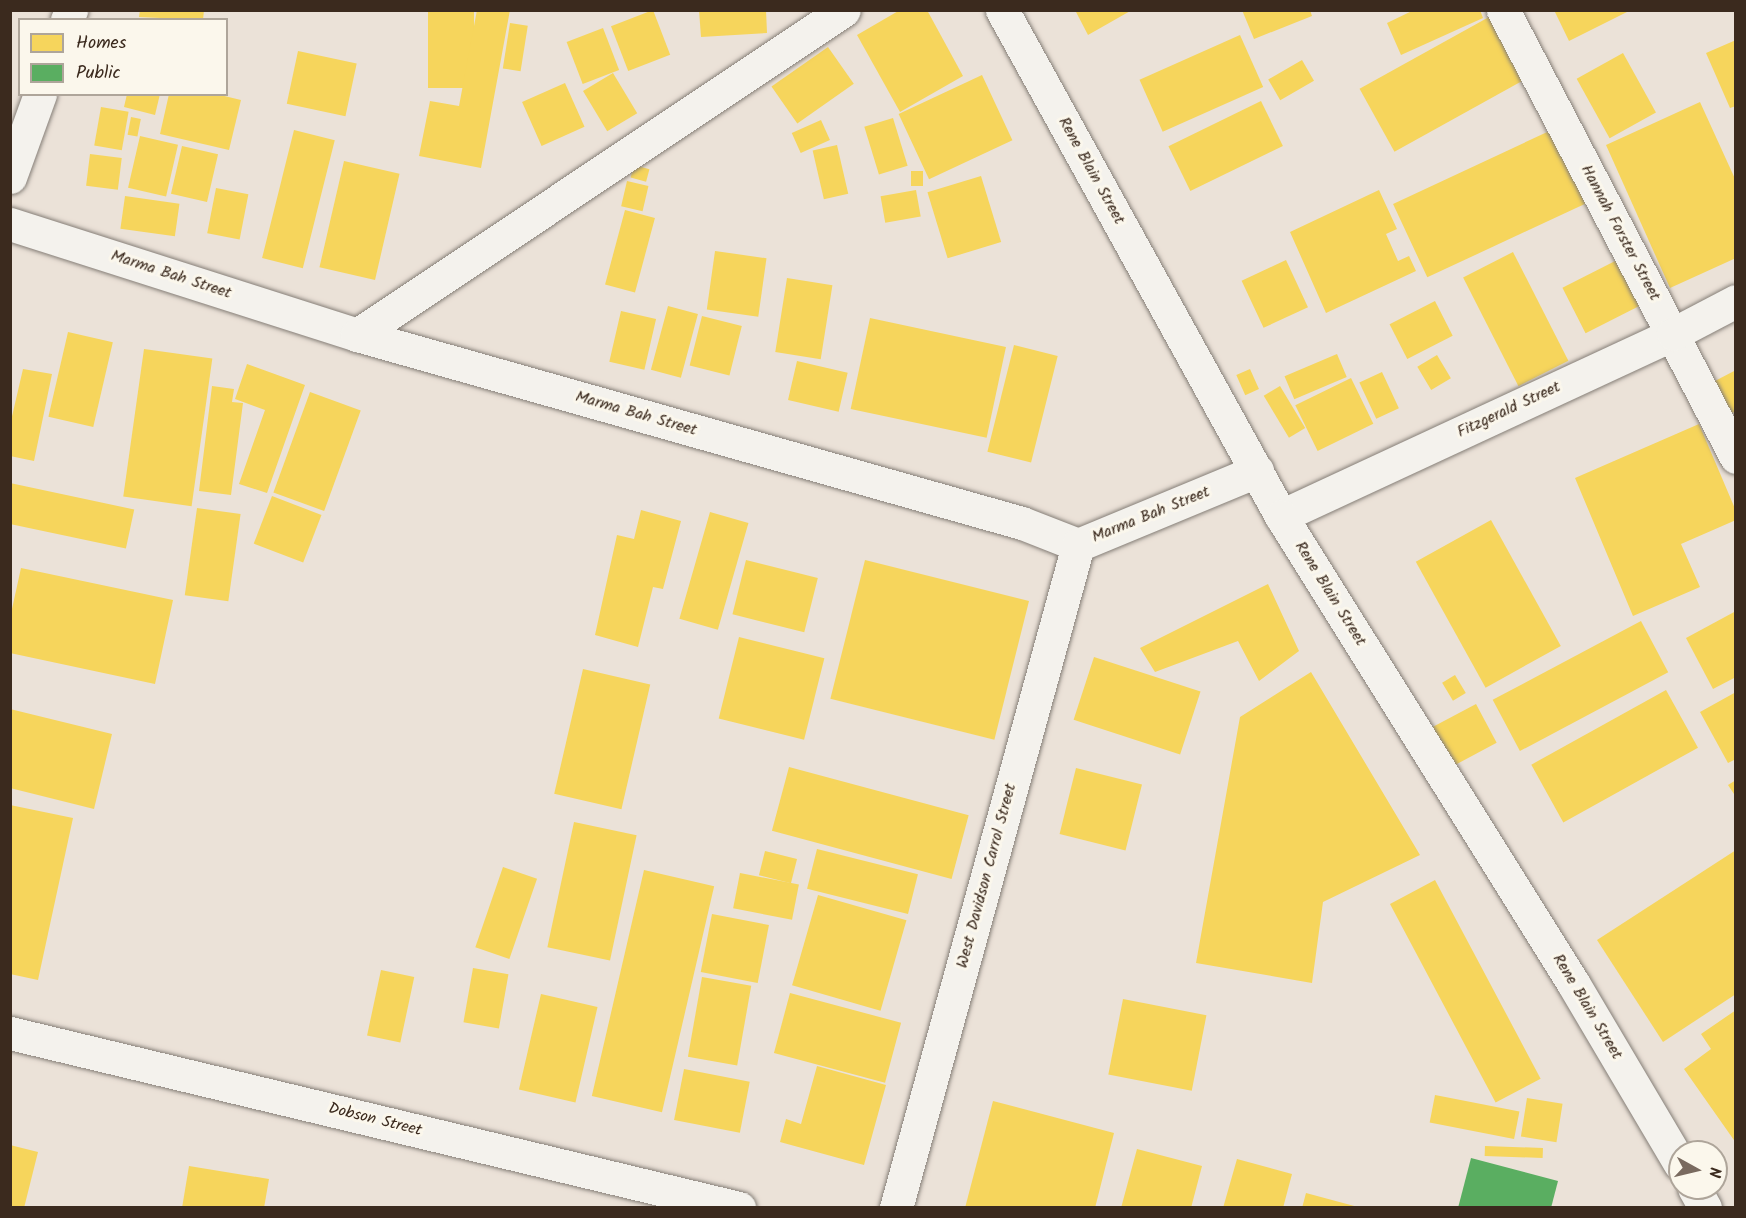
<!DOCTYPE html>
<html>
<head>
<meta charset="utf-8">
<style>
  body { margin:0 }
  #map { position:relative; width:1746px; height:1218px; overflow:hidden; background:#ebe2d8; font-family:Kalam,sans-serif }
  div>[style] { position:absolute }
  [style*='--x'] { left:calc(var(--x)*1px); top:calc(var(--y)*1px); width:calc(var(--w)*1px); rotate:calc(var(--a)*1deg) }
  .homes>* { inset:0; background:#f6d55c; transform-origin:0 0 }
  .public>* { inset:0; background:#5aae61 }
  .roads { filter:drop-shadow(0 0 2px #857e77) drop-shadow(0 0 2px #857e77) }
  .minor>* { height:33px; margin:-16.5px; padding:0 16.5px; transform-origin:16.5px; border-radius:16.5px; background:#f4f2ed }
  .tertiary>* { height:33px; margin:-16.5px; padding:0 16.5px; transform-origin:16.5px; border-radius:16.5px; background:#f4f2ed }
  span { translate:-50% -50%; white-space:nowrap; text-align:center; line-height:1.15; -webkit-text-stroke:6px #fbf7ec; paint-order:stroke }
  .street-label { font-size:16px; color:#3b2a1e }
  .frame { position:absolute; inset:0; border:12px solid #3b2a1e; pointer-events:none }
  .legend { position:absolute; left:18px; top:18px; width:210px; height:78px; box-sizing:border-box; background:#fbf7ec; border:2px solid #aea59a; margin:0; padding:8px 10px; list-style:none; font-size:18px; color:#3b2a1e }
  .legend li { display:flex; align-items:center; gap:12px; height:30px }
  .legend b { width:30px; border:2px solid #aea59a }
  .north { position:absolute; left:1668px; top:1140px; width:60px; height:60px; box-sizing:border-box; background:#fbf7ec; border:2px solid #aea59a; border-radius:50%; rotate:98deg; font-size:16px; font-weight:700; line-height:24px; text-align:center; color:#3b2a1e }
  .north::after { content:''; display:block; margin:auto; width:21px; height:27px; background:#796a5f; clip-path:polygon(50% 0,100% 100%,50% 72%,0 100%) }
</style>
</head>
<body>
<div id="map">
  <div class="homes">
    <i style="clip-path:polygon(140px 10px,204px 10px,203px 20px,139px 17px)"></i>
    <i style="left:428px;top:10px;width:46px;height:78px"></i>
    <i style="clip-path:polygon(477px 10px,510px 10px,481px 168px,419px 156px,430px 101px,459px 106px)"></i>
    <i style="left:653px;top:10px;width:48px;height:45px;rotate:69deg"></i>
    <i style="clip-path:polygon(699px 10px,766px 10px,767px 33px,701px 37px)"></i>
    <i style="clip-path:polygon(900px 10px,927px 10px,963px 76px,900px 112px,857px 35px)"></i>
    <i style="clip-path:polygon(1075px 10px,1132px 10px,1088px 35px)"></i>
    <i style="clip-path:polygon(1242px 10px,1310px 10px,1312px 16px,1254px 39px)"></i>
    <i style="clip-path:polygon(1414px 10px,1480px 10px,1483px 18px,1401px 55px,1387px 23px)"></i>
    <i style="clip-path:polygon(1554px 10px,1631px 10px,1569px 41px)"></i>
    <i style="left:1489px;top:17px;width:72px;height:148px;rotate:61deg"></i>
    <i style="left:510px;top:23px;width:18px;height:46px;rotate:9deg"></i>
    <i style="left:603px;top:28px;width:45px;height:39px;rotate:69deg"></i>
    <i style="left:1240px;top:35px;width:57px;height:110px;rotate:66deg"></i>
    <i style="clip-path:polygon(1736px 40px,1736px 106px,1730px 108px,1706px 53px)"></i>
    <i style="left:828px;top:47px;width:45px;height:69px;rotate:55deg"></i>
    <i style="left:298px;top:51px;width:60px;height:54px;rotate:12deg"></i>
    <i style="left:1623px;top:53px;width:68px;height:53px;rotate:61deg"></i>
    <i style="left:1302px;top:60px;width:24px;height:39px;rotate:60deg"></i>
    <i style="left:613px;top:73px;width:47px;height:35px;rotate:59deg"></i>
    <i style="left:982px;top:75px;width:72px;height:92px;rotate:65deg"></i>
    <i style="left:565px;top:83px;width:48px;height:47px;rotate:66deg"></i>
    <i style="clip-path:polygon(127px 94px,160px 94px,155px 115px,124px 107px)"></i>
    <i style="clip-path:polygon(169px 94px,216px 94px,241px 100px,229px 150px,160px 134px)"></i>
    <i style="left:1261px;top:101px;width:50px;height:103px;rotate:64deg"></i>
    <i style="clip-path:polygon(1700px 102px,1736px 181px,1736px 258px,1670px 288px,1606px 145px)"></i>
    <i style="left:101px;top:107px;width:28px;height:39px;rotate:10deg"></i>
    <i style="left:131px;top:117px;width:10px;height:18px;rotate:11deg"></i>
    <i style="left:893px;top:118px;width:50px;height:30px;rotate:73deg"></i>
    <i style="left:821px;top:120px;width:22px;height:32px;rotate:66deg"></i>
    <i style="left:1558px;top:127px;width:81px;height:182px;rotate:65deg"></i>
    <i style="left:294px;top:130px;width:42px;height:132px;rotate:14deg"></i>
    <i style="left:140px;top:136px;width:39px;height:53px;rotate:13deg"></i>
    <i style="left:837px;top:145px;width:50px;height:25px;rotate:77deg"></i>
    <i style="left:182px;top:146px;width:37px;height:49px;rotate:13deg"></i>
    <i style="left:90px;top:154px;width:32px;height:32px;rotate:7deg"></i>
    <i style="left:344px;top:161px;width:57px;height:109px;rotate:13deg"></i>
    <i style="left:634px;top:165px;width:16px;height:13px;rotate:15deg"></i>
    <i style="left:911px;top:171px;width:12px;height:15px"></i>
    <i style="left:981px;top:176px;width:69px;height:56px;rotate:73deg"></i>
    <i style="left:627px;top:181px;width:22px;height:26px;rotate:13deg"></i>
    <i style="left:216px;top:188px;width:33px;height:46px;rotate:11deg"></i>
    <i style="left:916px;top:190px;width:27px;height:36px;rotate:80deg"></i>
    <i style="clip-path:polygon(1379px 190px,1397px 229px,1386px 234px,1398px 261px,1409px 256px,1416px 271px,1326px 313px,1290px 232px)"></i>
    <i style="left:125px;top:196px;width:55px;height:33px;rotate:8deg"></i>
    <i style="left:625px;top:210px;width:31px;height:77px;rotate:15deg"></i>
    <i style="left:715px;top:251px;width:52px;height:59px;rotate:8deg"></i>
    <i style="left:1513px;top:252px;width:122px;height:56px;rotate:63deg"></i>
    <i style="left:1623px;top:257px;width:51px;height:68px;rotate:63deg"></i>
    <i style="left:1286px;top:260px;width:52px;height:49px;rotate:65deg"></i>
    <i style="left:787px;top:278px;width:46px;height:75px;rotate:9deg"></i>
    <i style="left:1435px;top:301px;width:39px;height:51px;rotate:63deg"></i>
    <i style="left:668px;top:306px;width:31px;height:66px;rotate:15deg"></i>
    <i style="left:621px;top:311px;width:36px;height:52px;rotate:13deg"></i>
    <i style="left:702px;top:316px;width:41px;height:51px;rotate:14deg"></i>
    <i style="left:870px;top:318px;width:139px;height:93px;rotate:12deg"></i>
    <i style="left:68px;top:332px;width:46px;height:87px;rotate:13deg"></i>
    <i style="left:1014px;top:345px;width:45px;height:110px;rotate:14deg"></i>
    <i style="left:144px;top:349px;width:69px;height:149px;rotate:8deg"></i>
    <i style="left:1337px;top:354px;width:25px;height:57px;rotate:67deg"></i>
    <i style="left:1437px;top:355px;width:27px;height:23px;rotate:59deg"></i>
    <i style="left:797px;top:361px;width:52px;height:40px;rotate:13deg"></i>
    <i style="clip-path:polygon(247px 364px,305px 385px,267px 493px,239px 484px,265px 410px,235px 399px)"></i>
    <i style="clip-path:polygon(23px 369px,52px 374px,34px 461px,10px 456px,10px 425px)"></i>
    <i style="left:1250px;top:369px;width:22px;height:15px;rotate:66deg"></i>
    <i style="clip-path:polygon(1736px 370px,1736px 411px,1730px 414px,1713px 382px)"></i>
    <i style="left:1382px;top:372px;width:40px;height:25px;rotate:65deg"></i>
    <i style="left:1351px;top:378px;width:51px;height:62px;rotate:64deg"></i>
    <i style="clip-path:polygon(212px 386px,234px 389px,232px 402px,243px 403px,231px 495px,199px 491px)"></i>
    <i style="left:1280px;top:386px;width:49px;height:19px;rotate:59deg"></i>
    <i style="left:310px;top:392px;width:54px;height:107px;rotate:20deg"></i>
    <i style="clip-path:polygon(1699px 424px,1736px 511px,1736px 520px,1681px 544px,1700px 587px,1633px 616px,1575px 478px)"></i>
    <i style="left:10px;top:483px;width:127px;height:40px;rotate:12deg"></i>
    <i style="left:272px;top:496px;width:53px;height:51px;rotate:21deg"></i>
    <i style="left:197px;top:508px;width:44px;height:88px;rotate:8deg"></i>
    <i style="clip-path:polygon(641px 510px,681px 521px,663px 589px,653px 587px,638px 647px,595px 635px,617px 535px,634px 539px)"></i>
    <i style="left:710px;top:512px;width:40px;height:111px;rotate:16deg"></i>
    <i style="left:1491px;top:520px;width:144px;height:86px;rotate:61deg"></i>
    <i style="left:746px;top:560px;width:74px;height:56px;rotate:14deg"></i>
    <i style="left:865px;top:560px;width:169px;height:143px;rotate:14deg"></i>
    <i style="clip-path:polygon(21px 568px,173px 600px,155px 684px,10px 653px,10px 618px)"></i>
    <i style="clip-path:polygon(1268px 584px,1299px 651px,1259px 681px,1238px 641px,1155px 672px,1140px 648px)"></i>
    <i style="clip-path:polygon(1736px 611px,1736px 677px,1713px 689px,1686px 638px)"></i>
    <i style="left:1641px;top:621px;width:58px;height:168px;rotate:62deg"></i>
    <i style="left:739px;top:637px;width:88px;height:84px;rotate:14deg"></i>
    <i style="left:1094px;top:657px;width:112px;height:66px;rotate:18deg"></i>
    <i style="left:583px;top:669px;width:69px;height:128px;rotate:13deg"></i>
    <i style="clip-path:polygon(1311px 672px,1420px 855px,1323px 902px,1312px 983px,1196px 963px,1240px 717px)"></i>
    <i style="left:1455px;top:675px;width:21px;height:15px;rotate:59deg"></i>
    <i style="left:1666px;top:690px;width:66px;height:154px;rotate:61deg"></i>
    <i style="clip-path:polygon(1736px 692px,1736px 759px,1728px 763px,1700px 712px)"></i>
    <i style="left:1476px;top:704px;width:44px;height:55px;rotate:62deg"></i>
    <i style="clip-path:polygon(10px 709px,112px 734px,94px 809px,10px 788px)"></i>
    <i style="left:789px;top:767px;width:186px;height:66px;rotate:15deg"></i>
    <i style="left:1076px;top:768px;width:68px;height:68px;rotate:14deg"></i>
    <i style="clip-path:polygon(1736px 780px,1736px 797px,1728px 785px)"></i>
    <i style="clip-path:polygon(10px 805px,73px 818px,38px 980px,10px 974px)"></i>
    <i style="left:574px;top:822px;width:64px;height:128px;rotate:12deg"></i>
    <i style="left:817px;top:849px;width:104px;height:41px;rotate:14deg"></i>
    <i style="clip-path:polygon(1736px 850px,1736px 994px,1663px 1042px,1597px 940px)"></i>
    <i style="left:765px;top:851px;width:33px;height:25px;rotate:14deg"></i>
    <i style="left:503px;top:867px;width:36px;height:85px;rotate:19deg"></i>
    <i style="left:644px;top:870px;width:72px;height:232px;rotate:13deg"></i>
    <i style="left:740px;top:873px;width:60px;height:36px;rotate:11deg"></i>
    <i style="left:1435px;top:880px;width:225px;height:51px;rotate:62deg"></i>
    <i style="left:818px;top:895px;width:92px;height:94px;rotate:16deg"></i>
    <i style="left:712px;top:914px;width:58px;height:59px;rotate:11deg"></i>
    <i style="left:473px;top:968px;width:36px;height:55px;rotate:10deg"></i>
    <i style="left:381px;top:970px;width:34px;height:67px;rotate:12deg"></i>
    <i style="left:702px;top:977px;width:50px;height:81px;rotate:10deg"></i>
    <i style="left:790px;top:993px;width:115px;height:62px;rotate:15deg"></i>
    <i style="left:541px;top:994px;width:58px;height:98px;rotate:13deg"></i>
    <i style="left:1123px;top:999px;width:85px;height:77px;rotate:11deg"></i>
    <i style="clip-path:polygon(1736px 1010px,1736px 1143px,1684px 1069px,1711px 1049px,1701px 1034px)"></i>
    <i style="clip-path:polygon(817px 1066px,886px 1085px,864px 1165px,780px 1142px,786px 1119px,801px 1124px)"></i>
    <i style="left:684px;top:1069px;width:67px;height:52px;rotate:11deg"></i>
    <i style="left:1435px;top:1095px;width:86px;height:28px;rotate:11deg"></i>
    <i style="left:1527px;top:1098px;width:36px;height:39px;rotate:9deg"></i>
    <i style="clip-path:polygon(993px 1101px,1114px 1133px,1095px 1208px,965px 1208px)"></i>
    <i style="clip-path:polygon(10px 1145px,38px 1152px,24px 1208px,10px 1208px)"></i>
    <i style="left:1485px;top:1146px;width:58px;height:10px;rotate:2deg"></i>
    <i style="clip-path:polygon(1137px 1149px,1202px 1166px,1191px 1208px,1121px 1208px)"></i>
    <i style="clip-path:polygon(1237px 1159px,1292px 1174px,1283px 1208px,1223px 1208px)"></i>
    <i style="clip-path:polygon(189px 1166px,269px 1179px,264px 1208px,182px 1208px)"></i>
    <i style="clip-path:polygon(1306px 1193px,1358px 1207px,1358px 1208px,1302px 1208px)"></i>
  </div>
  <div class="public">
    <i style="clip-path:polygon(1471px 1158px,1558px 1181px,1551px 1208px,1458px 1208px)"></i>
  </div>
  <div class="roads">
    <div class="minor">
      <i style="--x:1503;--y:10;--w:504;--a:62.47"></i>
      <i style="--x:10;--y:224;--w:364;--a:17.7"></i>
      <i style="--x:357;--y:335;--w:691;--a:15.79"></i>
      <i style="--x:1022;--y:523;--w:60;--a:21.4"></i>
      <i style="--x:1078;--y:545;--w:194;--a:-22.5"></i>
      <i style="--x:357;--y:335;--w:585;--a:-33.72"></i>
      <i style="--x:1281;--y:516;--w:432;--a:-24.9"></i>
      <i style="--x:1673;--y:334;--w:71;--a:-27.6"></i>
      <i style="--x:10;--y:1033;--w:750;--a:13.5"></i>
      <i style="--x:896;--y:1208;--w:688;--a:-74.65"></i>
    </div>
    <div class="tertiary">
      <i style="--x:1002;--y:10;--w:578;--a:61.13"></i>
      <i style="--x:1281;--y:516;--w:551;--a:57.98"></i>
      <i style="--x:1573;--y:983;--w:210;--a:59.4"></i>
      <i style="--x:67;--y:20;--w:11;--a:-68"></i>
      <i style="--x:10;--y:177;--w:88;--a:-70.1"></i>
      <i style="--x:1694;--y:1188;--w:23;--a:61"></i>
    </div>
  </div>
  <div class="street-label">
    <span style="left:1091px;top:171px;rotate:61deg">Rene Blain Street</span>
    <span style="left:1620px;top:233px;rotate:62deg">Hannah Forster Street</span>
    <span style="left:171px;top:275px;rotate:18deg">Marma Bah Street</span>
    <span style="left:1509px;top:410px;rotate:-25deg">Fitzgerald Street</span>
    <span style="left:636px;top:414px;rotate:16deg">Marma Bah Street</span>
    <span style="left:1151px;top:515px;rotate:-22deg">Marma Bah Street</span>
    <span style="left:1330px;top:594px;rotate:58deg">Rene Blain Street</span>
    <span style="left:987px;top:876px;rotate:-75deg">West Davidson Carrol Street</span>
    <span style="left:1587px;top:1007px;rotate:59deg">Rene Blain Street</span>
    <span style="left:375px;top:1120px;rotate:14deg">Dobson Street</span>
  </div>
  <div class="frame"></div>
  <ul class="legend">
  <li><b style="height:16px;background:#f6d55c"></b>Homes</li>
  <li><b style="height:16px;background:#5aae61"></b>Public</li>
  </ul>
  <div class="north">N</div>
</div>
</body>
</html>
